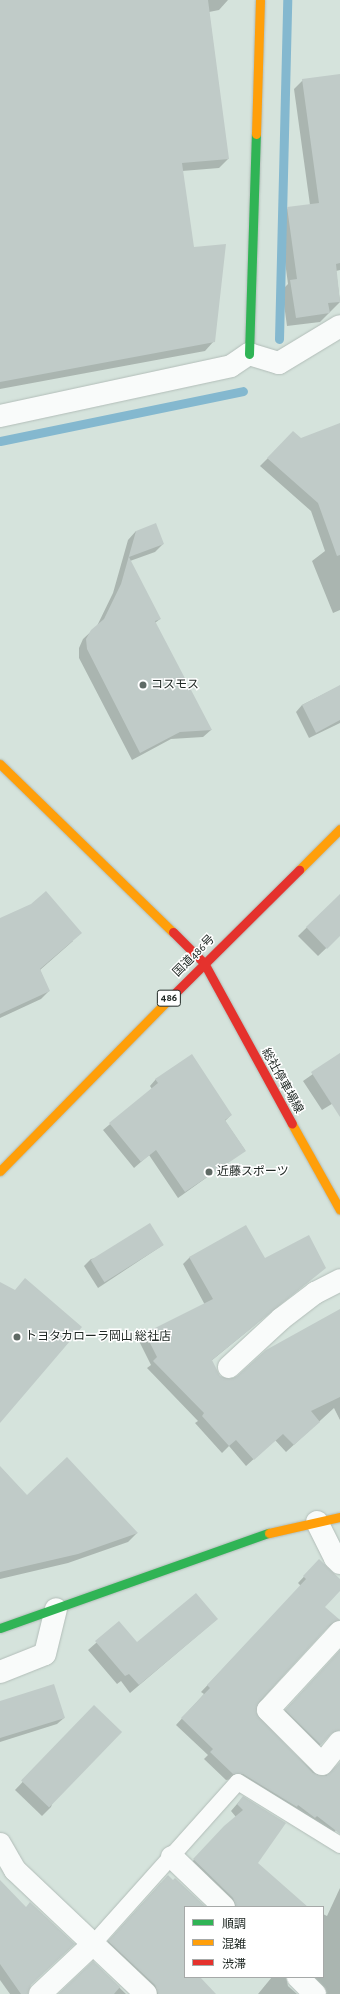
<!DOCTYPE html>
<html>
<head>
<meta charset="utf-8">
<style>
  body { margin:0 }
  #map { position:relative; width:340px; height:1994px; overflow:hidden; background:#d5e3dc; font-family:"Alegreya Sans","Noto Sans JP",sans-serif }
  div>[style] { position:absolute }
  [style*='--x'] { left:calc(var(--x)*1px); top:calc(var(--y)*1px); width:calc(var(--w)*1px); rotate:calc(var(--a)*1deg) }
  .shadow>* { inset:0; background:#0003 }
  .stream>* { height:9px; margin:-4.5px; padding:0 4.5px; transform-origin:4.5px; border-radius:4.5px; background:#84b8cf }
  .building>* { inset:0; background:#c0cbc8; transform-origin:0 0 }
  .roads { filter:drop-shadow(0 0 1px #b2bdb8) drop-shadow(0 0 1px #b2bdb8) }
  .lane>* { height:16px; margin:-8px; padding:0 8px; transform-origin:8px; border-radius:8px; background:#f9fbfa }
  .street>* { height:22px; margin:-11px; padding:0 11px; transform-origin:11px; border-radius:11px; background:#f9fbfa }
  .fast>* { height:9px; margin:-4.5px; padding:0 4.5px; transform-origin:4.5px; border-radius:4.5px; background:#30b455 }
  .slow>* { height:9px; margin:-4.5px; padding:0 4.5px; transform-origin:4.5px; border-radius:4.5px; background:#ff9f0a }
  .jam>* { height:9px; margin:-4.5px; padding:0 4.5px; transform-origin:4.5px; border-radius:4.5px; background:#e5322d }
  .dots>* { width:11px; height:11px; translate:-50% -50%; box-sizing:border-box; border:2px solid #fff; border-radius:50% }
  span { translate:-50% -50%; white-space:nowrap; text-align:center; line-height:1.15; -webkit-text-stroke:3px #fff; paint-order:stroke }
  .shield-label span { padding:1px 3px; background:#fff; border:1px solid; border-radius:3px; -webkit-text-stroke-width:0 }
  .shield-label { font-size:11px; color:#202925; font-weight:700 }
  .poi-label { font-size:12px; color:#202925 }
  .left { translate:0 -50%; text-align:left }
  .street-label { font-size:12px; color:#202925 }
  .legend { position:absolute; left:184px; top:1906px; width:140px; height:72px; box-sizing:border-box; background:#fff; border:1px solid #a6a9a8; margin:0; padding:5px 7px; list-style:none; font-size:12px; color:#202925 }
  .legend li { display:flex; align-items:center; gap:8px; height:20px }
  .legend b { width:20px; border:1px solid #a6a9a8 }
</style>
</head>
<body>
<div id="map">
  <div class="shadow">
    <i style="clip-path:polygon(0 0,228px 0,219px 10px,209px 12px,228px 159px,219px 168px,182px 171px,193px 248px,214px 341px,205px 351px,0 389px)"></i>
    <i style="clip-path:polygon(340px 75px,340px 270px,336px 271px,340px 302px,320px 322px,287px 326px,282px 290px,288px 284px,279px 217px,288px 208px,310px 205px,294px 89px,303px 80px)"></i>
    <i style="clip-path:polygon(340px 424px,340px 610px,333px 613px,312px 561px,325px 551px,311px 511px,260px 466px,293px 433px,301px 440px)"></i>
    <i style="clip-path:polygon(136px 531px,163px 544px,155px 552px,130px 561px,160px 619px,155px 623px,211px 730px,203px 737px,171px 739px,132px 760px,79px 658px,79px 648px,83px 639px,97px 626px,113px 593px,128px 540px)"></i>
    <i style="clip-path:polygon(340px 686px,340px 723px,309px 738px,296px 712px,302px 705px)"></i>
    <i style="clip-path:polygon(340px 895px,340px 935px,318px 956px,298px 936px)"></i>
    <i style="clip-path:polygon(0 919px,73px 941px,40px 970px,49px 991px,41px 999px,0 1018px)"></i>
    <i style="clip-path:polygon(340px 1055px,340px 1110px,335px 1102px,322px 1110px,303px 1081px)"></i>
    <i style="clip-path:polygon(156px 1079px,231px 1115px,225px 1121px,245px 1150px,178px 1198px,149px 1155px,134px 1168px,103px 1130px,152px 1089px,150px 1086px)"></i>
    <i style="clip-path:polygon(163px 1245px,98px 1288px,84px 1266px,91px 1259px)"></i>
    <i style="clip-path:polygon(190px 1257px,264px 1259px,324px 1268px,211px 1361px,219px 1376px,225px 1380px,238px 1377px,340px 1310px,340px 1420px,334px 1408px,286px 1452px,275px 1440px,246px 1466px,229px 1446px,222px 1453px,195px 1423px,198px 1421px,147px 1368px,151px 1365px,139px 1341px,146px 1334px,205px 1305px,183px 1264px)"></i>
    <i style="clip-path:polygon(0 1467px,27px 1496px,137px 1533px,128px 1542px,68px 1563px,0 1579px)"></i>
    <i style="clip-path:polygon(313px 1567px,340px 1580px,340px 1590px,324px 1607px,338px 1620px,325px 1629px,255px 1707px,258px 1719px,319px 1777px,330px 1774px,340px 1763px,340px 1826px,329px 1837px,236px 1779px,226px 1780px,204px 1759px,208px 1755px,176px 1725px,204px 1694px,201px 1692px,301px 1586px,298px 1583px)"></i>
    <i style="clip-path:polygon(217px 1619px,130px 1693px,121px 1681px,117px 1684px,88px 1650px,119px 1623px,137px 1644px)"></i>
    <i style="clip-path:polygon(340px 1651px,340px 1704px,321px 1744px,314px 1751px,280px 1716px)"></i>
    <i style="clip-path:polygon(0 1702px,64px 1718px,57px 1724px,0 1742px)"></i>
    <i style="clip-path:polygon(86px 1715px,51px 1807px,42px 1816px,15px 1790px)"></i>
    <i style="clip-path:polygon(243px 1797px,257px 1863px,306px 1907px,227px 1907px,187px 1867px,236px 1817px,231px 1811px)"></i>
    <i style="clip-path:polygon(161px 1883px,205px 1907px,185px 1907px,185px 1977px,198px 1977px,215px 1994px,149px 1994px,102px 1948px)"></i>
    <i style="clip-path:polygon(340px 1888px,340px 1994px,318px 1994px,301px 1977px,323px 1977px,323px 1914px,327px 1916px)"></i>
    <i style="clip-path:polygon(0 1899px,30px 1985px,27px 1994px,10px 1994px,0 1980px)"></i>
    <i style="clip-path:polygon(93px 1962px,126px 1994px,60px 1994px)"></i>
    <i style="clip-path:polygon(272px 1977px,286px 1977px,288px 1986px,297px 1994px,258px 1994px)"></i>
  </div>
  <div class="stream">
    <i style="--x:279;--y:339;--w:339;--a:-88.6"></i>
    <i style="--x:0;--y:441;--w:248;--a:-11.6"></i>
  </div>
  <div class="building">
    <i style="clip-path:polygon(0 0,208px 0,229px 159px,182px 163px,194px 247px,226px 244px,215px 342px,0 382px)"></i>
    <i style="clip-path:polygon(340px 74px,340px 263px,336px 264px,340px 302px,328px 303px,330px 313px,296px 318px,290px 280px,297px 279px,287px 207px,319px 203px,302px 79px)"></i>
    <i style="clip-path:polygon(340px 423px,340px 555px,337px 556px,318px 503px,267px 458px,293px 431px,301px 438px)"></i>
    <i style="clip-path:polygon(156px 523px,164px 544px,129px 557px,161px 619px,155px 621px,212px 730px,180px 732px,140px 753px,87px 649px,86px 639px,91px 630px,104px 619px,121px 584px,136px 531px)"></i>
    <i style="clip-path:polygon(340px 685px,340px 720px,316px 733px,302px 705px)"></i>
    <i style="clip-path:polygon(46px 891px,82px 933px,40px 969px,50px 991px,0 1014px,0 918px,31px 904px)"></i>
    <i style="clip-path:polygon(340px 894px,340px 936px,327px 949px,306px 927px)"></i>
    <i style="clip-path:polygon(340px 1053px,340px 1117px,311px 1072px)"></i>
    <i style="clip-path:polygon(192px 1054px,232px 1115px,225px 1120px,246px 1151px,185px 1192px,156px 1150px,141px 1162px,109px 1123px,158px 1083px,155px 1079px)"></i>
    <i style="left:150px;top:1223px;width:26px;height:70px;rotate:58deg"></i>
    <i style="clip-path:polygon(246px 1225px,265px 1258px,309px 1235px,326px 1268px,212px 1360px,220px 1376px,231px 1379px,237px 1376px,266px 1350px,340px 1309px,340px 1397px,311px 1411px,320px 1422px,294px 1445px,283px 1434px,254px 1460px,236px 1440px,229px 1446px,202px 1416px,204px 1413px,153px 1361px,157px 1357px,145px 1333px,213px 1299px,189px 1257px)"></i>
    <i style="clip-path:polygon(25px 1278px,82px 1327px,0 1423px,0 1282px,15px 1290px)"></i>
    <i style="clip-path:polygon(67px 1457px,138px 1533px,78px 1554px,0 1572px,0 1466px,27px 1495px)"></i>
    <i style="clip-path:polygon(319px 1559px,340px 1579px,340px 1591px,325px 1607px,340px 1620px,331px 1624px,259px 1702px,256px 1713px,313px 1773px,326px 1776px,340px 1762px,340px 1834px,317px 1816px,315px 1818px,298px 1805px,297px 1807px,243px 1774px,233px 1774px,210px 1752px,213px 1749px,181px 1718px,210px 1688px,207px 1685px,306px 1579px,303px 1576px)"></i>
    <i style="clip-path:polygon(196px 1593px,218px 1619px,139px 1685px,129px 1674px,125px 1676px,95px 1641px,119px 1621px,137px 1642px)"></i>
    <i style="clip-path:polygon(340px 1650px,340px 1730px,331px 1734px,321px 1745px,285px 1710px)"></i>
    <i style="clip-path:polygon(54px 1684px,65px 1718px,0 1738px,0 1701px)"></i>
    <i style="left:94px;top:1705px;width:39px;height:105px;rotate:44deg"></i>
    <i style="clip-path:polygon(243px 1796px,286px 1823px,258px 1863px,308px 1907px,236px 1907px,233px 1898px,193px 1859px,224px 1826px,243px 1810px,237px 1804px)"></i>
    <i style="clip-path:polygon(168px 1875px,173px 1880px,175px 1878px,206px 1907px,185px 1907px,185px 1977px,200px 1977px,216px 1994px,158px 1994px,155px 1985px,108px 1941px)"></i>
    <i style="clip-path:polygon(0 1880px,26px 1907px,30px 1902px,75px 1944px,31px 1985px,28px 1994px,21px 1994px,0 1964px)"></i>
    <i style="clip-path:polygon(93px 1961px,120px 1987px,114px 1994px,58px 1994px)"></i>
  </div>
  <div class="roads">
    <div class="lane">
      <i style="--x:93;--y:1944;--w:217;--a:-48.2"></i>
      <i style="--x:238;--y:1782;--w:120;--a:31.7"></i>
    </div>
    <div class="street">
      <i style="--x:0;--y:416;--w:236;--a:-12.2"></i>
      <i style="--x:231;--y:366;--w:22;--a:-34"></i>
      <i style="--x:249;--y:354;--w:31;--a:17"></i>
      <i style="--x:279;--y:363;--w:71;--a:-31.2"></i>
      <i style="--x:229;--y:1367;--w:71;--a:-42.7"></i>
      <i style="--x:281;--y:1319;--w:43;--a:-37.4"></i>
      <i style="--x:315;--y:1293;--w:28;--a:-27"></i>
      <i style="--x:317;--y:1522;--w:40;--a:63.4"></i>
      <i style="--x:335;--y:1558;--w:7;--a:45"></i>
      <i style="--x:340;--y:1632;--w:106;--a:132.7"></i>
      <i style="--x:268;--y:1710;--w:76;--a:45"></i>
      <i style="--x:322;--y:1764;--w:28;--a:-51"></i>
      <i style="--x:0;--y:1672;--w:48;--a:-21.8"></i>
      <i style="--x:45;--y:1654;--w:46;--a:-76.3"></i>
      <i style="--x:0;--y:1844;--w:30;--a:60"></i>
      <i style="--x:15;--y:1870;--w:180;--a:43.4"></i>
      <i style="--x:172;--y:1857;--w:72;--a:43.9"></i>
      <i style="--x:298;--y:1977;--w:24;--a:45"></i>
      <i style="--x:40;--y:1994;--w:73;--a:-43.3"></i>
    </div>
    <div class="fast">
      <i style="--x:249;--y:354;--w:220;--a:-88.2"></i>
      <i style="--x:0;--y:1628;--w:285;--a:-19.5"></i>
    </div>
    <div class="slow">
      <i style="--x:256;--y:134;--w:134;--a:-88.3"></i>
      <i style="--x:0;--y:764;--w:241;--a:44.2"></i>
      <i style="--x:299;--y:870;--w:58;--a:-45"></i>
      <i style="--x:292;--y:1124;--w:98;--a:60.8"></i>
      <i style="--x:0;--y:1171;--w:240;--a:-45.5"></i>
      <i style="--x:269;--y:1533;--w:73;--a:-12.7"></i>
    </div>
    <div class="jam">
      <i style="--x:173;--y:932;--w:44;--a:45"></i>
      <i style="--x:204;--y:963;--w:183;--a:61.3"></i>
      <i style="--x:168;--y:1000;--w:185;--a:-44.8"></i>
    </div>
  </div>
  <div class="dots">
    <i style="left:143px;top:685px;background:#5f6a65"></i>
    <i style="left:209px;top:1172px;background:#5f6a65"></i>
    <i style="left:17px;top:1337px;background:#5f6a65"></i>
  </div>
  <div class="shield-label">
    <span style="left:169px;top:998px">486</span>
  </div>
  <div class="poi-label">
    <span class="left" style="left:151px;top:685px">コスモス</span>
    <span class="left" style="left:217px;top:1172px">近藤スポーツ</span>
    <span class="left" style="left:25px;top:1337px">トヨタカローラ岡山 総社店</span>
  </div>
  <div class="street-label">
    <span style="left:194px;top:956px;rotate:-45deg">国道486号</span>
    <span style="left:282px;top:1081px;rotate:61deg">総社停車場線</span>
  </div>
  <ul class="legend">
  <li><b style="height:5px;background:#30b455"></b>順調</li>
  <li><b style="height:5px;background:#ff9f0a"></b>混雑</li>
  <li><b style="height:5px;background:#e5322d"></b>渋滞</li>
  </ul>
</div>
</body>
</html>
